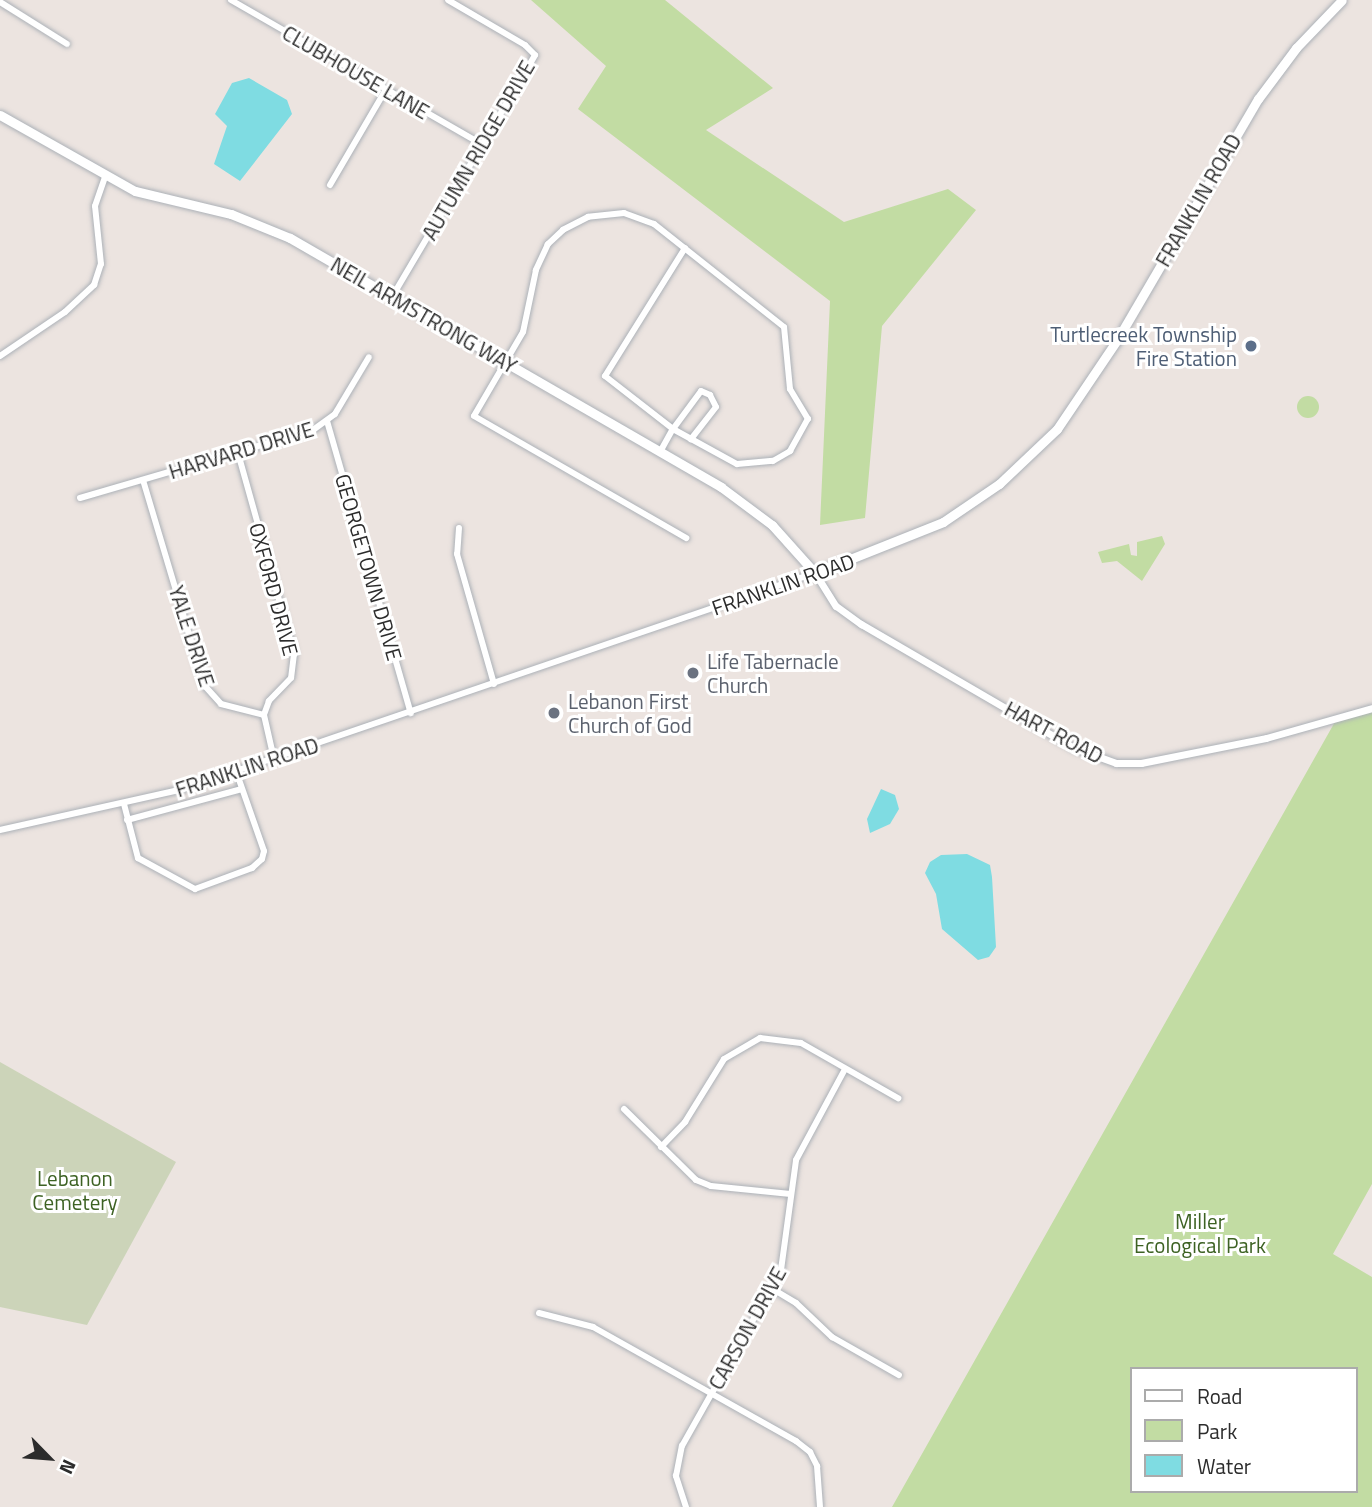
<!DOCTYPE html>
<html>
<head>
<meta charset="utf-8">
<style>
  body { margin:0 }
  #map { position:relative; width:1372px; height:1507px; overflow:hidden; background:#ece4e0; font-family:"Titillium Web",sans-serif }
  div>[style] { position:absolute }
  [style*='--x'] { left:calc(var(--x)*1px); top:calc(var(--y)*1px); width:calc(var(--w)*1px); rotate:calc(var(--a)*1deg) }
  .green>* { inset:0; background:#c2dca3 }
  .round { border-radius:50% }
  .cemetery>* { inset:0; background:#ccd4b9 }
  .water>* { inset:0; background:#7fdce2 }
  .roads { filter:drop-shadow(0 0 2px #acb1b7) drop-shadow(0 0 2px #acb1b7) }
  .minor>* { height:6px; margin:-3px; padding:0 3px; transform-origin:3px; border-radius:3px; background:#fff }
  .tertiary>* { height:7px; margin:-3.5px; padding:0 3.5px; transform-origin:3.5px; border-radius:3.5px; background:#fff }
  .secondary>* { height:9px; margin:-4.5px; padding:0 4.5px; transform-origin:4.5px; border-radius:4.5px; background:#fff }
  .dots>* { width:19px; height:19px; translate:-50% -50%; box-sizing:border-box; border:4px solid #fff; border-radius:50% }
  span { translate:-50% -50%; white-space:nowrap; text-align:center; line-height:1.15; -webkit-text-stroke:6px #fff; paint-order:stroke }
  .street-label { font-size:21px; color:#2c2c2c }
  .service-label { font-size:21px; color:#4e5e75 }
  .right { translate:-100% -50%; text-align:right }
  .worship-label { font-size:21px; color:#5b616d }
  .left { translate:0 -50%; text-align:left }
  .park-label { font-size:21px; color:#3d6223 }
  .legend { position:absolute; left:1130px; top:1367px; width:228px; height:126px; box-sizing:border-box; background:#fff; border:2px solid #ababab; margin:0; padding:9px 12px; list-style:none; font-size:21px; color:#2c2c2c }
  .legend li { display:flex; align-items:center; gap:14px; height:35px }
  .legend b { width:35px; border:2px solid #ababab }
  .north { position:absolute; left:14px; top:1423px; width:70px; height:70px; -webkit-text-stroke:5px #fff; paint-order:stroke; rotate:115deg; font-size:19px; font-weight:700; line-height:28px; text-align:center; color:#2c2c2c }
  .north::after { content:''; display:block; margin:auto; width:24px; height:32px; background:#2c2c2c; clip-path:polygon(50% 0,100% 100%,50% 72%,0 100%) }
</style>
</head>
<body>
<div id="map">
  <div class="green">
    <i style="clip-path:polygon(531px 0,665px 0,773px 88px,706px 130px,844px 222px,948px 189px,976px 210px,882px 326px,865px 518px,820px 525px,830px 301px,578px 109px,606px 66px)"></i>
    <i class="round" style="left:1297px;top:396px;width:22px;height:22px"></i>
    <i style="clip-path:polygon(1162px 536px,1165px 544px,1142px 581px,1117px 561px,1102px 563px,1098px 552px,1129px 544px,1131px 555px,1137px 556px,1137px 542px)"></i>
    <i style="clip-path:polygon(evenodd,1372px 708px,1372px 1184px,1333px 1254px,1372px 1277px,1372px 1507px,892px 1507px,1336px 720px,1372px 708px,1132px 1369px,1356px 1369px,1356px 1491px,1132px 1491px,1132px 1369px)"></i>
  </div>
  <div class="cemetery">
    <i style="clip-path:polygon(0 1062px,176px 1162px,87px 1325px,0 1307px)"></i>
  </div>
  <div class="water">
    <i style="clip-path:polygon(249px 78px,287px 100px,292px 114px,240px 181px,214px 164px,227px 126px,215px 114px,232px 83px)"></i>
    <i style="clip-path:polygon(881px 789px,895px 795px,899px 809px,890px 824px,870px 833px,867px 819px)"></i>
    <i style="clip-path:polygon(967px 854px,990px 865px,992px 877px,996px 947px,989px 957px,978px 960px,942px 929px,936px 894px,925px 873px,930px 862px,941px 855px)"></i>
  </div>
  <div class="roads">
    <div class="minor">
      <i style="--x:231;--y:0;--w:289;--a:29.9"></i>
      <i style="--x:0;--y:2;--w:79;--a:32.1"></i>
      <i style="--x:330;--y:185;--w:111;--a:-59.7"></i>
      <i style="--x:685;--y:248;--w:151;--a:122"></i>
      <i style="--x:605;--y:376;--w:86;--a:37.9"></i>
      <i style="--x:673;--y:429;--w:47;--a:-53.6"></i>
      <i style="--x:701;--y:391;--w:10;--a:24"></i>
      <i style="--x:710;--y:395;--w:13;--a:63"></i>
      <i style="--x:716;--y:407;--w:41;--a:128"></i>
      <i style="--x:392;--y:297;--w:281;--a:-59.4"></i>
      <i style="--x:535;--y:55;--w:14;--a:-135"></i>
      <i style="--x:525;--y:45;--w:89;--a:-149.7"></i>
      <i style="--x:0;--y:356;--w:78;--a:-34.1"></i>
      <i style="--x:65;--y:312;--w:40;--a:-43"></i>
      <i style="--x:94;--y:285;--w:22;--a:-72"></i>
      <i style="--x:101;--y:264;--w:58;--a:-95.9"></i>
      <i style="--x:95;--y:206;--w:31;--a:-71"></i>
      <i style="--x:327;--y:421;--w:304;--a:74"></i>
      <i style="--x:660;--y:452;--w:26;--a:-61"></i>
      <i style="--x:673;--y:429;--w:73;--a:28.7"></i>
      <i style="--x:737;--y:464;--w:36;--a:-5"></i>
      <i style="--x:773;--y:461;--w:20;--a:-30"></i>
      <i style="--x:790;--y:451;--w:37;--a:-61"></i>
      <i style="--x:808;--y:419;--w:35;--a:-121"></i>
      <i style="--x:790;--y:389;--w:62;--a:-95.5"></i>
      <i style="--x:784;--y:327;--w:166;--a:-141.6"></i>
      <i style="--x:654;--y:224;--w:32;--a:-160"></i>
      <i style="--x:624;--y:213;--w:36;--a:174"></i>
      <i style="--x:588;--y:217;--w:28;--a:153"></i>
      <i style="--x:563;--y:230;--w:21;--a:137"></i>
      <i style="--x:548;--y:244;--w:29;--a:115"></i>
      <i style="--x:536;--y:270;--w:63;--a:101.8"></i>
      <i style="--x:523;--y:332;--w:97;--a:120.3"></i>
      <i style="--x:474;--y:416;--w:245;--a:29.9"></i>
      <i style="--x:238;--y:453;--w:209;--a:74.4"></i>
      <i style="--x:294;--y:654;--w:24;--a:97"></i>
      <i style="--x:291;--y:678;--w:32;--a:134"></i>
      <i style="--x:269;--y:701;--w:15;--a:110"></i>
      <i style="--x:264;--y:715;--w:45;--a:77.2"></i>
      <i style="--x:143;--y:480;--w:214;--a:73.4"></i>
      <i style="--x:204;--y:685;--w:25;--a:48"></i>
      <i style="--x:221;--y:704;--w:44;--a:14.3"></i>
      <i style="--x:80;--y:498;--w:243;--a:-16.3"></i>
      <i style="--x:313;--y:430;--w:27;--a:-36"></i>
      <i style="--x:335;--y:414;--w:66;--a:-59.2"></i>
      <i style="--x:459;--y:528;--w:26;--a:94"></i>
      <i style="--x:457;--y:554;--w:135;--a:74.1"></i>
      <i style="--x:124;--y:804;--w:56;--a:75.5"></i>
      <i style="--x:138;--y:858;--w:65;--a:28.5"></i>
      <i style="--x:195;--y:889;--w:61;--a:-20.2"></i>
      <i style="--x:252;--y:868;--w:13;--a:-42"></i>
      <i style="--x:262;--y:859;--w:8;--a:-76"></i>
      <i style="--x:264;--y:851;--w:85;--a:-109.3"></i>
      <i style="--x:127;--y:820;--w:119;--a:-15.1"></i>
      <i style="--x:0;--y:830;--w:188;--a:-12.6"></i>
      <i style="--x:183;--y:789;--w:668;--a:-18.87"></i>
      <i style="--x:624;--y:1109;--w:101;--a:44.6"></i>
      <i style="--x:696;--y:1180;--w:16;--a:22"></i>
      <i style="--x:711;--y:1186;--w:80;--a:5.7"></i>
      <i style="--x:661;--y:1147;--w:35;--a:-46"></i>
      <i style="--x:685;--y:1122;--w:74;--a:-58.2"></i>
      <i style="--x:724;--y:1059;--w:42;--a:-30.3"></i>
      <i style="--x:760;--y:1038;--w:41;--a:7"></i>
      <i style="--x:801;--y:1043;--w:112;--a:29.6"></i>
      <i style="--x:771;--y:1288;--w:29;--a:31"></i>
      <i style="--x:796;--y:1303;--w:50;--a:43.4"></i>
      <i style="--x:832;--y:1337;--w:77;--a:29.6"></i>
      <i style="--x:539;--y:1313;--w:56;--a:14.5"></i>
      <i style="--x:593;--y:1327;--w:233;--a:29.3"></i>
      <i style="--x:796;--y:1441;--w:18;--a:38"></i>
      <i style="--x:810;--y:1452;--w:16;--a:63"></i>
      <i style="--x:817;--y:1466;--w:41;--a:85.8"></i>
      <i style="--x:686;--y:1507;--w:33;--a:-108"></i>
      <i style="--x:676;--y:1476;--w:31;--a:-79"></i>
      <i style="--x:682;--y:1446;--w:202;--a:-60.6"></i>
      <i style="--x:781;--y:1270;--w:111;--a:-82.2"></i>
      <i style="--x:796;--y:1160;--w:103;--a:-61.7"></i>
    </div>
    <div class="tertiary">
      <i style="--x:815;--y:573;--w:39;--a:58"></i>
      <i style="--x:836;--y:606;--w:31;--a:36"></i>
      <i style="--x:861;--y:624;--w:244;--a:30.2"></i>
      <i style="--x:1072;--y:747;--w:47;--a:20"></i>
      <i style="--x:1116;--y:763;--w:25;--a:0"></i>
      <i style="--x:1141;--y:763;--w:127;--a:-11.3"></i>
      <i style="--x:1266;--y:738;--w:110;--a:-15.8"></i>
    </div>
    <div class="secondary">
      <i style="--x:0;--y:115;--w:155;--a:29.4"></i>
      <i style="--x:135;--y:191;--w:99;--a:13.5"></i>
      <i style="--x:231;--y:214;--w:64;--a:22.1"></i>
      <i style="--x:290;--y:238;--w:498;--a:30"></i>
      <i style="--x:721;--y:487;--w:64;--a:36.7"></i>
      <i style="--x:772;--y:525;--w:64;--a:48.1"></i>
      <i style="--x:815;--y:573;--w:138;--a:-21.7"></i>
      <i style="--x:943;--y:522;--w:68;--a:-34.2"></i>
      <i style="--x:999;--y:484;--w:80;--a:-43.5"></i>
      <i style="--x:1057;--y:429;--w:107;--a:-56"></i>
      <i style="--x:1117;--y:340;--w:279;--a:-59.7"></i>
      <i style="--x:1258;--y:99;--w:64;--a:-53.3"></i>
      <i style="--x:1296;--y:48;--w:66;--a:-46.2"></i>
    </div>
  </div>
  <div class="dots">
    <i style="left:1251px;top:346px;background:#5c6f8a"></i>
    <i style="left:693px;top:673px;background:#6b7280"></i>
    <i style="left:554px;top:713px;background:#6b7280"></i>
  </div>
  <div class="street-label">
    <span style="left:356px;top:72px;rotate:30deg">CLUBHOUSE LANE</span>
    <span style="left:478px;top:150px;rotate:-60deg">AUTUMN RIDGE DRIVE</span>
    <span style="left:1198px;top:200px;rotate:-60deg">FRANKLIN ROAD</span>
    <span style="left:424px;top:315px;rotate:30deg">NEIL ARMSTRONG WAY</span>
    <span style="left:241px;top:450px;rotate:-17deg">HARVARD DRIVE</span>
    <span style="left:369px;top:567px;rotate:74deg">GEORGETOWN DRIVE</span>
    <span style="left:783px;top:584px;rotate:-19deg">FRANKLIN ROAD</span>
    <span style="left:274px;top:589px;rotate:75deg">OXFORD DRIVE</span>
    <span style="left:192px;top:636px;rotate:72deg">YALE DRIVE</span>
    <span style="left:1054px;top:732px;rotate:28deg">HART ROAD</span>
    <span style="left:247px;top:767px;rotate:-18deg">FRANKLIN ROAD</span>
    <span style="left:747px;top:1328px;rotate:-61deg">CARSON DRIVE</span>
  </div>
  <div class="service-label">
    <span class="right" style="left:1237px;top:346px">Turtlecreek Township<br>Fire Station</span>
  </div>
  <div class="worship-label">
    <span class="left" style="left:707px;top:673px">Life Tabernacle<br>Church</span>
    <span class="left" style="left:568px;top:713px">Lebanon First<br>Church of God</span>
  </div>
  <div class="park-label">
    <span style="left:75px;top:1190px">Lebanon<br>Cemetery</span>
    <span style="left:1200px;top:1233px">Miller<br>Ecological Park</span>
  </div>
  <ul class="legend">
  <li><b style="height:9px;background:#fff"></b>Road</li>
  <li><b style="height:19px;background:#c2dca3"></b>Park</li>
  <li><b style="height:19px;background:#7fdce2"></b>Water</li>
  </ul>
  <div class="north">N</div>
</div>
</body>
</html>
